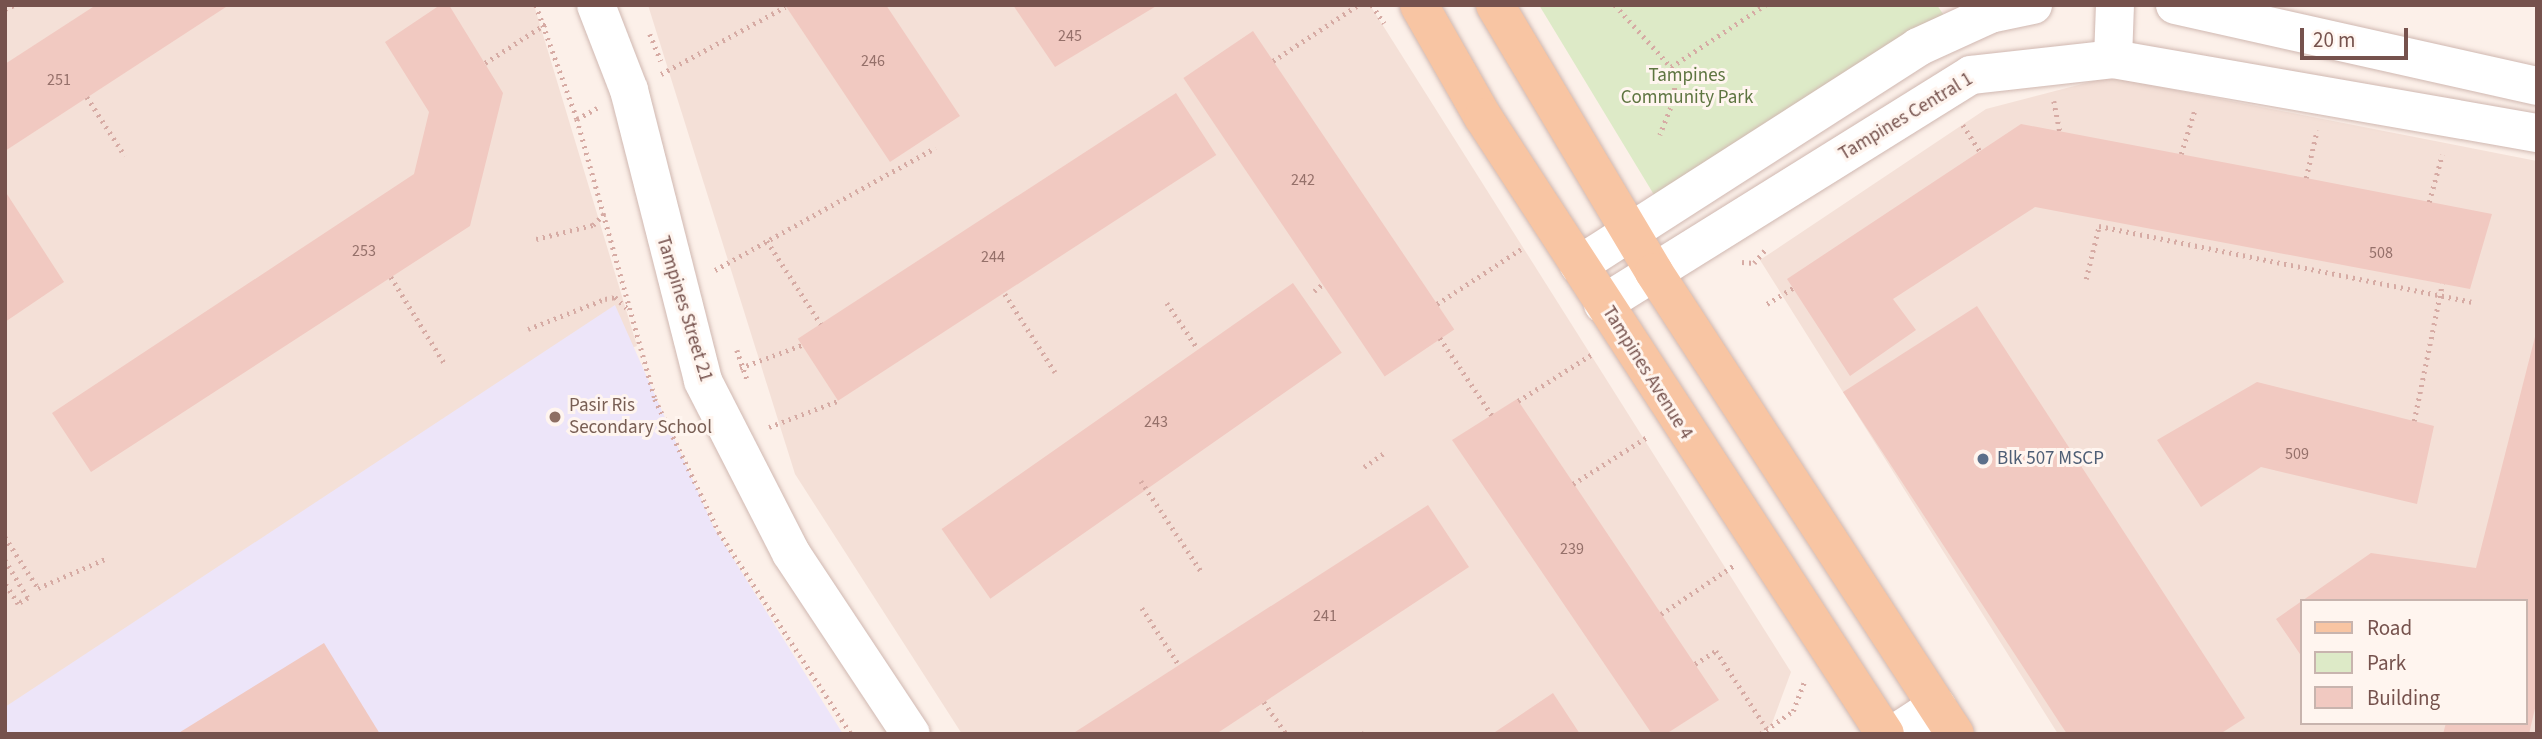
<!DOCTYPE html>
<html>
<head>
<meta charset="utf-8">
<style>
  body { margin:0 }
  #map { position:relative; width:2542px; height:739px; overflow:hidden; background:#fcf0e9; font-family:"Source Sans 3",sans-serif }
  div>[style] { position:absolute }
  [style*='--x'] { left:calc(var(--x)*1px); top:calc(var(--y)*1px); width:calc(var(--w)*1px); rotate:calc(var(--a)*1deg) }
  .residential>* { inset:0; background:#f4e0d7 }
  .education>* { inset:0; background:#ede5f9 }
  .green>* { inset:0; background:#ddeac7 }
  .building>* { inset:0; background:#f1c9c1; transform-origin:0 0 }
  .path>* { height:4.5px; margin-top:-2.25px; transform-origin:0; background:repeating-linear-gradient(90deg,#d6aba4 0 2px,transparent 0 7px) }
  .roads { filter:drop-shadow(0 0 2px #d0b8b1) drop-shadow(0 0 2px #d0b8b1) }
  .minor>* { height:38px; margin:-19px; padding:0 19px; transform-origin:19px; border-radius:19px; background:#fff }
  .major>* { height:38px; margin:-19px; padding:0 19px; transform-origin:19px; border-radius:19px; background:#f8c5a3 }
  .dots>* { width:19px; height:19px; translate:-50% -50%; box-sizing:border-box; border:4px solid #fff5ef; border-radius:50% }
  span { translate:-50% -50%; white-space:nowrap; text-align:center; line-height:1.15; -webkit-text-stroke:6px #fff5ef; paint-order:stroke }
  .number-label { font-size:16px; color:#95706a }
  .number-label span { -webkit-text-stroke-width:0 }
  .park-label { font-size:19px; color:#5e7541 }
  .street-label { font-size:19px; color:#76524d }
  .education-label { font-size:19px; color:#785e54 }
  .left { translate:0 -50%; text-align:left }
  .service-label { font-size:19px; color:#4e5e75 }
  .frame { position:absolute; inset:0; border:7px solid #76524d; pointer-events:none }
  .legend { position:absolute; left:2300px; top:599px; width:228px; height:126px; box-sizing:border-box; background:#fff5ef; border:2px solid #c8b4ae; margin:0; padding:9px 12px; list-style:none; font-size:21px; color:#76524d }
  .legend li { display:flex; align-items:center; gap:14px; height:35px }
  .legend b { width:35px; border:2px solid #c8b4ae }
  .scale { position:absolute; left:2300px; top:28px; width:108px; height:32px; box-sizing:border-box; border:4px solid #76524d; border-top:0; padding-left:9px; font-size:21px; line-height:24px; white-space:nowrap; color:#76524d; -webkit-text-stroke:5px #fff5ef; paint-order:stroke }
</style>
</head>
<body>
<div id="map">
  <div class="residential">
    <i style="clip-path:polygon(5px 5px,534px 5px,637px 346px,522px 388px,5px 723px)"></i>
    <i style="clip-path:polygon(648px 5px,1370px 5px,1791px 672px,1771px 726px,1759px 734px,962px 734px,795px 474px)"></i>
    <i style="clip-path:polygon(evenodd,2109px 77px,2537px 161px,2537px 734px,2058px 734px,1760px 260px,1986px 109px,2109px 77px,2302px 601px,2526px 601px,2526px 723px,2302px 723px,2302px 601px)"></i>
  </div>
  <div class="education">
    <i style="clip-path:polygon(615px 305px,714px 528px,843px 734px,5px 734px,5px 707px)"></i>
  </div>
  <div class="green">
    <i style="clip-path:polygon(1539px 5px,1937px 5px,1949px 23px,1659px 203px)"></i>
  </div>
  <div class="building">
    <i style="clip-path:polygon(96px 5px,229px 5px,5px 151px,5px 64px)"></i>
    <i style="clip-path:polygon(440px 5px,449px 5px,503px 93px,470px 226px,91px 472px,52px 413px,414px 174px,429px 112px,385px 42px)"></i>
    <i style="clip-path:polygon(785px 5px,886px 5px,960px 116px,890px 162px)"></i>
    <i style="clip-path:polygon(1013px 5px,1158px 5px,1055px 67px)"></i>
    <i style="left:1253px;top:31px;width:360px;height:84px;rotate:56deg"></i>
    <i style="left:1176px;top:93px;width:74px;height:451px;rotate:57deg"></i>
    <i style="clip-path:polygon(2021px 124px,2306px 178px,2492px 214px,2470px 289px,2035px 207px,1893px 299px,1916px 330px,1850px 376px,1787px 279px)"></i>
    <i style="clip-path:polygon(5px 191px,64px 282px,5px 322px)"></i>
    <i style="left:1293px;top:283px;width:85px;height:429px;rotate:55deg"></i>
    <i style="clip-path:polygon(1977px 306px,2245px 718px,2220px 734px,2067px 734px,1843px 392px)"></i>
    <i style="clip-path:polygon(2536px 333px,2537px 700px,2529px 734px,2443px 734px,2446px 723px,2526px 723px,2526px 601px,2302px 601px,2302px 657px,2276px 619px,2371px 553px,2476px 568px)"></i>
    <i style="clip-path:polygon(2257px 382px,2434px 426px,2417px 504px,2261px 467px,2201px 507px,2157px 440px)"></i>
    <i style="clip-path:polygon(1517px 399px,1719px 700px,1666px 734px,1652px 734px,1452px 440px)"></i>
    <i style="clip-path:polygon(1428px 505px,1469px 567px,1216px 734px,1072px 734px)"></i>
    <i style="clip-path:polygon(324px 643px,380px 734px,177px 734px)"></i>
    <i style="clip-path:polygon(1553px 693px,1580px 734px,1492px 734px)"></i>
  </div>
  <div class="path">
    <i style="--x:536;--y:5;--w:121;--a:70.2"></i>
    <i style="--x:577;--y:119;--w:291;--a:74.4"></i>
    <i style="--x:655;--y:399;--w:148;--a:64.3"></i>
    <i style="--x:719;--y:532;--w:241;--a:56.8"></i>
    <i style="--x:1372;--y:5;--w:22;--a:56"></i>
    <i style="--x:1615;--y:5;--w:84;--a:47.9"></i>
    <i style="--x:1671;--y:67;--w:28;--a:80"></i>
    <i style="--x:1676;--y:95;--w:43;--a:111.8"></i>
    <i style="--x:5;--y:9;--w:10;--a:-24"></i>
    <i style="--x:650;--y:34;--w:29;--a:68"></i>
    <i style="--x:1273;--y:61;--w:102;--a:-33.4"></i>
    <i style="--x:485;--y:63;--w:74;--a:-32.8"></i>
    <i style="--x:1671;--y:67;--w:113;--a:-33.4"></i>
    <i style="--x:661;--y:74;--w:141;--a:-28.4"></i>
    <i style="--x:87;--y:97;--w:70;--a:57.2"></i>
    <i style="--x:2054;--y:101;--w:31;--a:79"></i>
    <i style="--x:577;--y:119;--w:23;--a:-29"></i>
    <i style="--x:1963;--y:125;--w:31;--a:57"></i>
    <i style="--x:2181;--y:154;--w:47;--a:-72.7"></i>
    <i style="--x:2306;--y:178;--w:49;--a:-77.1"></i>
    <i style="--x:2429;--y:202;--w:49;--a:-74.5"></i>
    <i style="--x:536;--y:239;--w:59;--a:-13.8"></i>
    <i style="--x:593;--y:225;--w:16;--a:-45"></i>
    <i style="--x:767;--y:241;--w:99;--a:57"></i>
    <i style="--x:1742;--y:262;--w:12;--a:5"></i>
    <i style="--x:1754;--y:263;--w:17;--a:-50"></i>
    <i style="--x:715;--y:270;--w:252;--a:-29"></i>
    <i style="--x:391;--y:277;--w:102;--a:58.2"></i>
    <i style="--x:2086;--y:279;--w:55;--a:-76.2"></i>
    <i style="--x:2099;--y:226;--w:380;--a:11.5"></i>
    <i style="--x:1314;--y:291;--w:11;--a:-38"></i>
    <i style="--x:1005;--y:294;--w:93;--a:57.3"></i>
    <i style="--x:1167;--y:303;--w:52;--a:56"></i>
    <i style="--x:1437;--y:304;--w:104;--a:-33.2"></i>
    <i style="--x:1767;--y:304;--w:31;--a:-32"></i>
    <i style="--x:528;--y:329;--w:83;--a:-21.3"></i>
    <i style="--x:605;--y:299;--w:10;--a:-11"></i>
    <i style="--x:615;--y:297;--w:19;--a:43"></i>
    <i style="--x:1440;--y:338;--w:93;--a:56"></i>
    <i style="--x:737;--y:350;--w:31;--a:71"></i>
    <i style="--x:740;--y:368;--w:66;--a:-20.4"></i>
    <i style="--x:1518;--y:401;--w:90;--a:-32.3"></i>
    <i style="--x:2414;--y:421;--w:140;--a:-78.4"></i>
    <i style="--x:769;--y:427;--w:76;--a:-20.8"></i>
    <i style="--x:1364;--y:467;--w:24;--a:-35"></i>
    <i style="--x:1141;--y:481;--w:108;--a:56.3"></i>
    <i style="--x:1573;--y:484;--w:88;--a:-32.4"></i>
    <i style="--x:5;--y:537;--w:61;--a:57.1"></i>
    <i style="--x:38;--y:588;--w:73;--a:-23.4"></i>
    <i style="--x:5;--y:560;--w:44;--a:58.8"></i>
    <i style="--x:28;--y:598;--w:12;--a:149"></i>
    <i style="--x:18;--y:604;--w:24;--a:-123"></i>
    <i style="--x:1142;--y:608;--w:68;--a:57"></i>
    <i style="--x:1661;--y:614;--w:87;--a:-33.7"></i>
    <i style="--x:1695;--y:664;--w:25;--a:-32"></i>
    <i style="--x:1716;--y:651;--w:93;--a:56.8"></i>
    <i style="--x:1264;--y:702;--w:39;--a:55"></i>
    <i style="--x:1361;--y:732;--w:2;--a:63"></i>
    <i style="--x:1760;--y:734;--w:40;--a:-34.9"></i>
    <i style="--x:1793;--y:711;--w:33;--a:-69"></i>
  </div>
  <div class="roads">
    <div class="minor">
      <i style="--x:596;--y:5;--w:91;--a:68.8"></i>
      <i style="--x:629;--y:90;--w:300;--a:75.7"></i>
      <i style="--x:703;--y:381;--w:193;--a:62.9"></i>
      <i style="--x:791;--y:553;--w:217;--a:56.5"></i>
      <i style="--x:2175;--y:5;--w:371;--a:12.6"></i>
      <i style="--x:2113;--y:59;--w:54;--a:-87.9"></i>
      <i style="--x:1579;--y:265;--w:403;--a:-32.7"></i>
      <i style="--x:1918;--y:47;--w:79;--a:-24.6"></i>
      <i style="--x:1990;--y:14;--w:44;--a:-11.8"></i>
      <i style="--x:1603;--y:304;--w:433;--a:-31.9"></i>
      <i style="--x:1971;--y:75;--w:143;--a:-6.4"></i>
      <i style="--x:2113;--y:59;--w:430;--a:9.9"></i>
      <i style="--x:1894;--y:734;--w:51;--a:-33.1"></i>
    </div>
    <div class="major">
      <i style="--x:1419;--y:5;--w:129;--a:60.3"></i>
      <i style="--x:1483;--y:117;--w:736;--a:56.91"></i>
      <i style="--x:1495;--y:5;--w:311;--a:59.2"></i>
      <i style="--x:1654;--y:272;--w:551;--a:56.92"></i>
    </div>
  </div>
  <div class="dots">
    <i style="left:555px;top:417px;background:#8d6e63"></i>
    <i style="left:1983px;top:459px;background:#5c6f8a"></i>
  </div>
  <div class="number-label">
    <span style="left:1070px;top:36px">245</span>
    <span style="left:873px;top:61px">246</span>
    <span style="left:59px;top:80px">251</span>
    <span style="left:1303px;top:180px">242</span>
    <span style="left:364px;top:251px">253</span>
    <span style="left:2381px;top:253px">508</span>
    <span style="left:993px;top:257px">244</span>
    <span style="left:1156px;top:422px">243</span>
    <span style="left:2297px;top:454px">509</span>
    <span style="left:1572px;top:549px">239</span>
    <span style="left:1325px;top:616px">241</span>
  </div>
  <div class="park-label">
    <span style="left:1687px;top:87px">Tampines<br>Community Park</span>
  </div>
  <div class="street-label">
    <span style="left:1906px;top:117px;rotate:-31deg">Tampines Central 1</span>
    <span style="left:684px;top:309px;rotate:73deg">Tampines Street 21</span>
    <span style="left:1647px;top:373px;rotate:58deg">Tampines Avenue 4</span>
  </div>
  <div class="education-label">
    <span class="left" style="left:569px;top:417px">Pasir Ris<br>Secondary School</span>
  </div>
  <div class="service-label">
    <span class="left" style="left:1997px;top:459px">Blk 507 MSCP</span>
  </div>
  <div class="frame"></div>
  <ul class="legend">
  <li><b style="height:9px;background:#f8c5a3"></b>Road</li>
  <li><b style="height:19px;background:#ddeac7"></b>Park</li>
  <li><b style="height:19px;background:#f1c9c1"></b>Building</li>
  </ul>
  <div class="scale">20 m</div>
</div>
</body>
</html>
